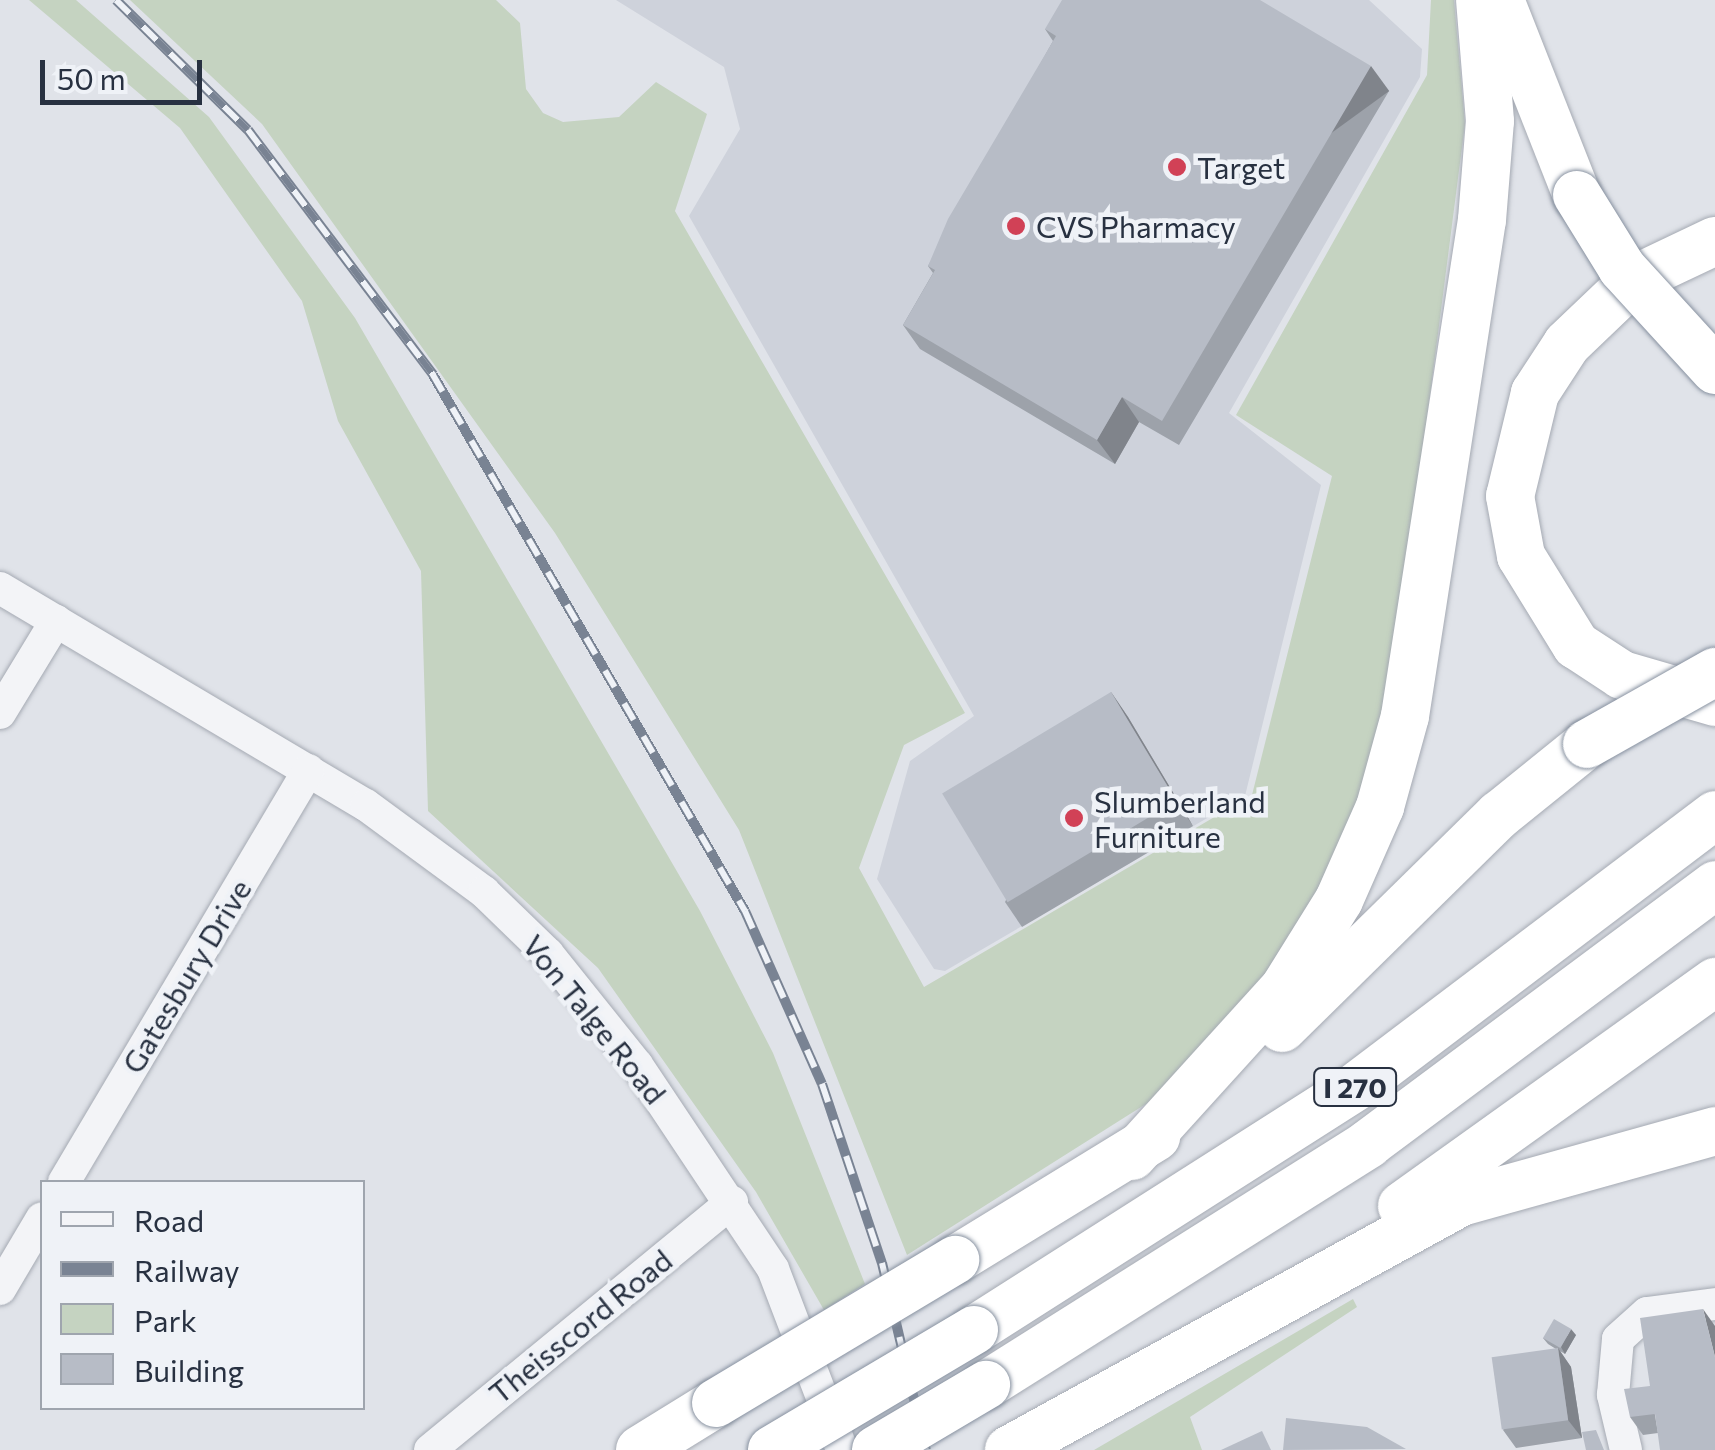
<!DOCTYPE html>
<html>
<head>
<meta charset="utf-8">
<style>
  body { margin:0 }
  #map { position:relative; width:1715px; height:1450px; overflow:hidden; background:#e0e3e9; font-family:Commissioner,sans-serif }
  div>[style] { position:absolute }
  [style*='--x'] { left:calc(var(--x)*1px); top:calc(var(--y)*1px); width:calc(var(--w)*1px); rotate:calc(var(--a)*1deg) }
  .built>* { inset:0; background:#ced2db }
  .green>* { inset:0; background:#c5d3c1 }
  .roads { filter:drop-shadow(0 0 2px #a5aab3) drop-shadow(0 0 2px #a5aab3) }
  .minor>* { height:32px; margin:-16px; padding:0 16px; transform-origin:16px; border-radius:16px; background:#f3f4f7 }
  .highway>* { height:48px; margin:-24px; padding:0 24px; transform-origin:24px; border-radius:24px; background:#fff }
  .rail>* { height:10px; margin-top:-5px; transform-origin:0; background:repeating-linear-gradient(90deg,#eff2f7 0 19px,#798393 0 38px); box-sizing:border-box; border-block:2px solid #798393 }
  .bridges { filter:drop-shadow(0 0 2px #8791a0) drop-shadow(0 0 2px #8791a0) }
  .highway-bridge>* { height:48px; margin:-24px; padding:0 24px; transform-origin:24px; border-radius:24px; background:#fff }
  .wall>* { inset:0; background:#9da2aa }
  .shaded-wall>* { inset:0; background:#80848b; transform-origin:0 0 }
  .building>* { inset:0; background:#b7bcc6; transform-origin:0 0 }
  .dots>* { width:28px; height:28px; translate:-50% -50%; box-sizing:border-box; border:5px solid #eff2f7; border-radius:50% }
  span { translate:-50% -50%; white-space:nowrap; text-align:center; line-height:1.15; -webkit-text-stroke:9px #eff2f7; paint-order:stroke }
  .shield-label span { padding:2px 8px; background:#eff2f7; border:2px solid; border-radius:8px; -webkit-text-stroke-width:0 }
  .shield-label { font-size:28px; color:#283141; font-weight:700 }
  .poi-label { font-size:30px; color:#283141 }
  .left { translate:0 -50%; text-align:left }
  .street-label { font-size:30px; color:#283141 }
  .legend { position:absolute; left:40px; top:1180px; width:325px; height:230px; box-sizing:border-box; background:#eff2f7; border:2px solid #9fa5ae; margin:0; padding:12px 18px; list-style:none; font-size:30px; color:#283141 }
  .legend li { display:flex; align-items:center; gap:20px; height:50px }
  .legend b { width:50px; border:2px solid #9fa5ae }
  .scale { position:absolute; left:40px; top:60px; width:162px; height:45px; box-sizing:border-box; border:5px solid #283141; border-top:0; padding-left:12px; font-size:30px; line-height:35px; white-space:nowrap; color:#283141; -webkit-text-stroke:8px #eff2f7; paint-order:stroke }
</style>
</head>
<body>
<div id="map">
  <div class="built">
    <i style="clip-path:polygon(616px 0,1369px 0,1422px 49px,1420px 77px,1229px 413px,1321px 485px,1245px 796px,945px 971px,934px 969px,877px 879px,910px 761px,974px 716px,689px 216px,740px 129px,724px 67px)"></i>
  </div>
  <div class="green">
    <i style="clip-path:polygon(29px 0,76px 0,209px 117px,355px 318px,700px 911px,773px 1053px,865px 1284px,824px 1310px,756px 1192px,598px 968px,428px 811px,421px 571px,338px 421px,302px 301px,180px 128px)"></i>
    <i style="clip-path:polygon(130px 0,496px 0,520px 23px,526px 89px,543px 113px,563px 122px,619px 117px,656px 82px,707px 114px,675px 211px,965px 713px,904px 745px,859px 868px,924px 987px,1252px 795px,1332px 476px,1236px 415px,1427px 75px,1431px 0,1454px 0,1465px 124px,1388px 721px,1357px 826px,1307px 927px,1187px 1078px,907px 1255px,739px 830px,555px 533px,262px 124px)"></i>
    <i style="clip-path:polygon(1353px 1299px,1357px 1307px,1190px 1417px,1202px 1450px,1094px 1450px)"></i>
  </div>
  <div class="roads">
    <div class="minor">
      <i style="--x:0;--y:588;--w:425;--a:30.7"></i>
      <i style="--x:366;--y:805;--w:147;--a:36.4"></i>
      <i style="--x:484;--y:892;--w:89;--a:44.1"></i>
      <i style="--x:548;--y:954;--w:142;--a:51.3"></i>
      <i style="--x:637;--y:1065;--w:245;--a:56.3"></i>
      <i style="--x:773;--y:1269;--w:194;--a:69.1"></i>
      <i style="--x:0;--y:713;--w:108;--a:-58.7"></i>
      <i style="--x:64;--y:1182;--w:479;--a:-59.3"></i>
      <i style="--x:0;--y:1289;--w:82;--a:-59.4"></i>
      <i style="--x:430;--y:1450;--w:391;--a:-39.4"></i>
      <i style="--x:1626;--y:1450;--w:57;--a:-103.3"></i>
      <i style="--x:1613;--y:1395;--w:56;--a:-84.9"></i>
      <i style="--x:1618;--y:1339;--w:39;--a:-42"></i>
      <i style="--x:1647;--y:1313;--w:69;--a:-7.5"></i>
    </div>
    <div class="highway">
      <i style="--x:1500;--y:0;--w:210;--a:68.5"></i>
      <i style="--x:1715;--y:241;--w:89;--a:154.6"></i>
      <i style="--x:1635;--y:279;--w:94;--a:136.3"></i>
      <i style="--x:1567;--y:344;--w:59;--a:123.1"></i>
      <i style="--x:1535;--y:393;--w:106;--a:103.6"></i>
      <i style="--x:1510;--y:496;--w:61;--a:79.6"></i>
      <i style="--x:1521;--y:556;--w:105;--a:58.3"></i>
      <i style="--x:1576;--y:645;--w:55;--a:33.1"></i>
      <i style="--x:1622;--y:675;--w:97;--a:16.2"></i>
      <i style="--x:1282;--y:1028;--w:304;--a:-44.5"></i>
      <i style="--x:1499;--y:815;--w:113;--a:-38.9"></i>
      <i style="--x:1132;--y:1156;--w:228;--a:-47.8"></i>
      <i style="--x:1285;--y:987;--w:102;--a:-58.2"></i>
      <i style="--x:1339;--y:900;--w:102;--a:-66.2"></i>
      <i style="--x:1380;--y:807;--w:94;--a:-74.6"></i>
      <i style="--x:1405;--y:716;--w:502;--a:-81.18"></i>
      <i style="--x:1482;--y:220;--w:99;--a:-85.4"></i>
      <i style="--x:1490;--y:121;--w:121;--a:-94.7"></i>
      <i style="--x:1402;--y:1206;--w:385;--a:-35.6"></i>
      <i style="--x:955;--y:1260;--w:236;--a:-31.5"></i>
      <i style="--x:974;--y:1330;--w:459;--a:-32.5"></i>
      <i style="--x:1361;--y:1083;--w:444;--a:-37.1"></i>
      <i style="--x:986;--y:1385;--w:452;--a:-32.2"></i>
      <i style="--x:1368;--y:1144;--w:433;--a:-36.7"></i>
      <i style="--x:640;--y:1450;--w:89;--a:-31.7"></i>
      <i style="--x:1009;--y:1450;--w:516;--a:-28.75"></i>
      <i style="--x:1461;--y:1202;--w:264;--a:-15.6"></i>
    </div>
  </div>
  <div class="rail">
    <i style="--x:116;--y:0;--w:185;--a:44.6"></i>
    <i style="--x:248;--y:130;--w:307;--a:52.9"></i>
    <i style="--x:433;--y:375;--w:620;--a:59.8"></i>
    <i style="--x:745;--y:911;--w:189;--a:66"></i>
    <i style="--x:822;--y:1084;--w:189;--a:71.5"></i>
    <i style="--x:882;--y:1263;--w:192;--a:76.8"></i>
  </div>
  <div class="bridges">
    <div class="highway-bridge">
      <i style="--x:1577;--y:195;--w:86;--a:58.3"></i>
      <i style="--x:1622;--y:268;--w:138;--a:47.6"></i>
      <i style="--x:1587;--y:744;--w:147;--a:-29.4"></i>
      <i style="--x:716;--y:1403;--w:279;--a:-30.9"></i>
      <i style="--x:772;--y:1450;--w:235;--a:-30.7"></i>
      <i style="--x:876;--y:1450;--w:128;--a:-30.6"></i>
    </div>
  </div>
  <div class="wall">
    <i style="clip-path:polygon(1045px 29px,1389px 91px,1179px 445px,1139px 422px,1115px 464px,920px 349px,903px 325px,933px 273px,928px 266px,1053px 41px)"></i>
    <i style="clip-path:polygon(1111px 692px,1128px 717px,1193px 826px,1022px 927px,1005px 902px)"></i>
    <i style="clip-path:polygon(1576px 1335px,1565px 1354px,1560px 1351px,1571px 1367px,1582px 1438px,1516px 1448px,1503px 1430px,1556px 1349px,1548px 1344px,1543px 1338px)"></i>
    <i style="clip-path:polygon(1650px 1386px,1658px 1433px,1643px 1435px,1630px 1417px)"></i>
  </div>
  <div class="shaded-wall">
    <i style="left:1371px;top:66px;width:31px;height:412px;rotate:54deg"></i>
    <i style="clip-path:polygon(1122px 397px,1139px 422px,1115px 464px,1097px 440px)"></i>
    <i style="clip-path:polygon(1111px 692px,1128px 717px,1193px 826px,1176px 801px)"></i>
    <i style="clip-path:polygon(1703px 1309px,1715px 1326px,1715px 1357px)"></i>
    <i style="clip-path:polygon(1571px 1329px,1576px 1335px,1565px 1354px,1561px 1347px)"></i>
    <i style="clip-path:polygon(1558px 1348px,1571px 1367px,1582px 1438px,1568px 1420px)"></i>
  </div>
  <div class="building">
    <i style="clip-path:polygon(1062px 0,1260px 0,1371px 66px,1162px 421px,1122px 397px,1097px 440px,903px 325px,935px 270px,928px 266px,948px 219px,1056px 36px,1045px 29px)"></i>
    <i style="left:1111px;top:692px;width:127px;height:197px;rotate:59deg"></i>
    <i style="clip-path:polygon(1703px 1309px,1715px 1357px,1715px 1450px,1660px 1450px,1655px 1414px,1630px 1417px,1624px 1389px,1650px 1386px,1640px 1318px)"></i>
    <i style="left:1554px;top:1319px;width:20px;height:22px;rotate:30deg"></i>
    <i style="left:1558px;top:1348px;width:73px;height:67px;rotate:82deg"></i>
    <i style="clip-path:polygon(1286px 1418px,1367px 1427px,1406px 1449px,1283px 1450px)"></i>
    <i style="clip-path:polygon(1596px 1430px,1604px 1450px,1586px 1450px,1582px 1432px)"></i>
    <i style="clip-path:polygon(1262px 1431px,1271px 1450px,1221px 1450px)"></i>
  </div>
  <div class="dots">
    <i style="left:1177px;top:167px;background:#d14156"></i>
    <i style="left:1016px;top:226px;background:#d14156"></i>
    <i style="left:1074px;top:818px;background:#d14156"></i>
  </div>
  <div class="shield-label">
    <span style="left:1355px;top:1087px">I 270</span>
  </div>
  <div class="poi-label">
    <span class="left" style="left:1197px;top:167px">Target</span>
    <span class="left" style="left:1036px;top:226px">CVS Pharmacy</span>
    <span class="left" style="left:1094px;top:818px">Slumberland<br>Furniture</span>
  </div>
  <div class="street-label">
    <span style="left:186px;top:976px;rotate:-59deg">Gatesbury Drive</span>
    <span style="left:595px;top:1019px;rotate:51deg">Von Talge Road</span>
    <span style="left:580px;top:1326px;rotate:-39deg">Theisscord Road</span>
  </div>
  <ul class="legend">
  <li><b style="height:12px;background:#f3f4f7"></b>Road</li>
  <li><b style="height:12px;background:#798393"></b>Railway</li>
  <li><b style="height:28px;background:#c5d3c1"></b>Park</li>
  <li><b style="height:28px;background:#b7bcc6"></b>Building</li>
  </ul>
  <div class="scale">50 m</div>
</div>
</body>
</html>
